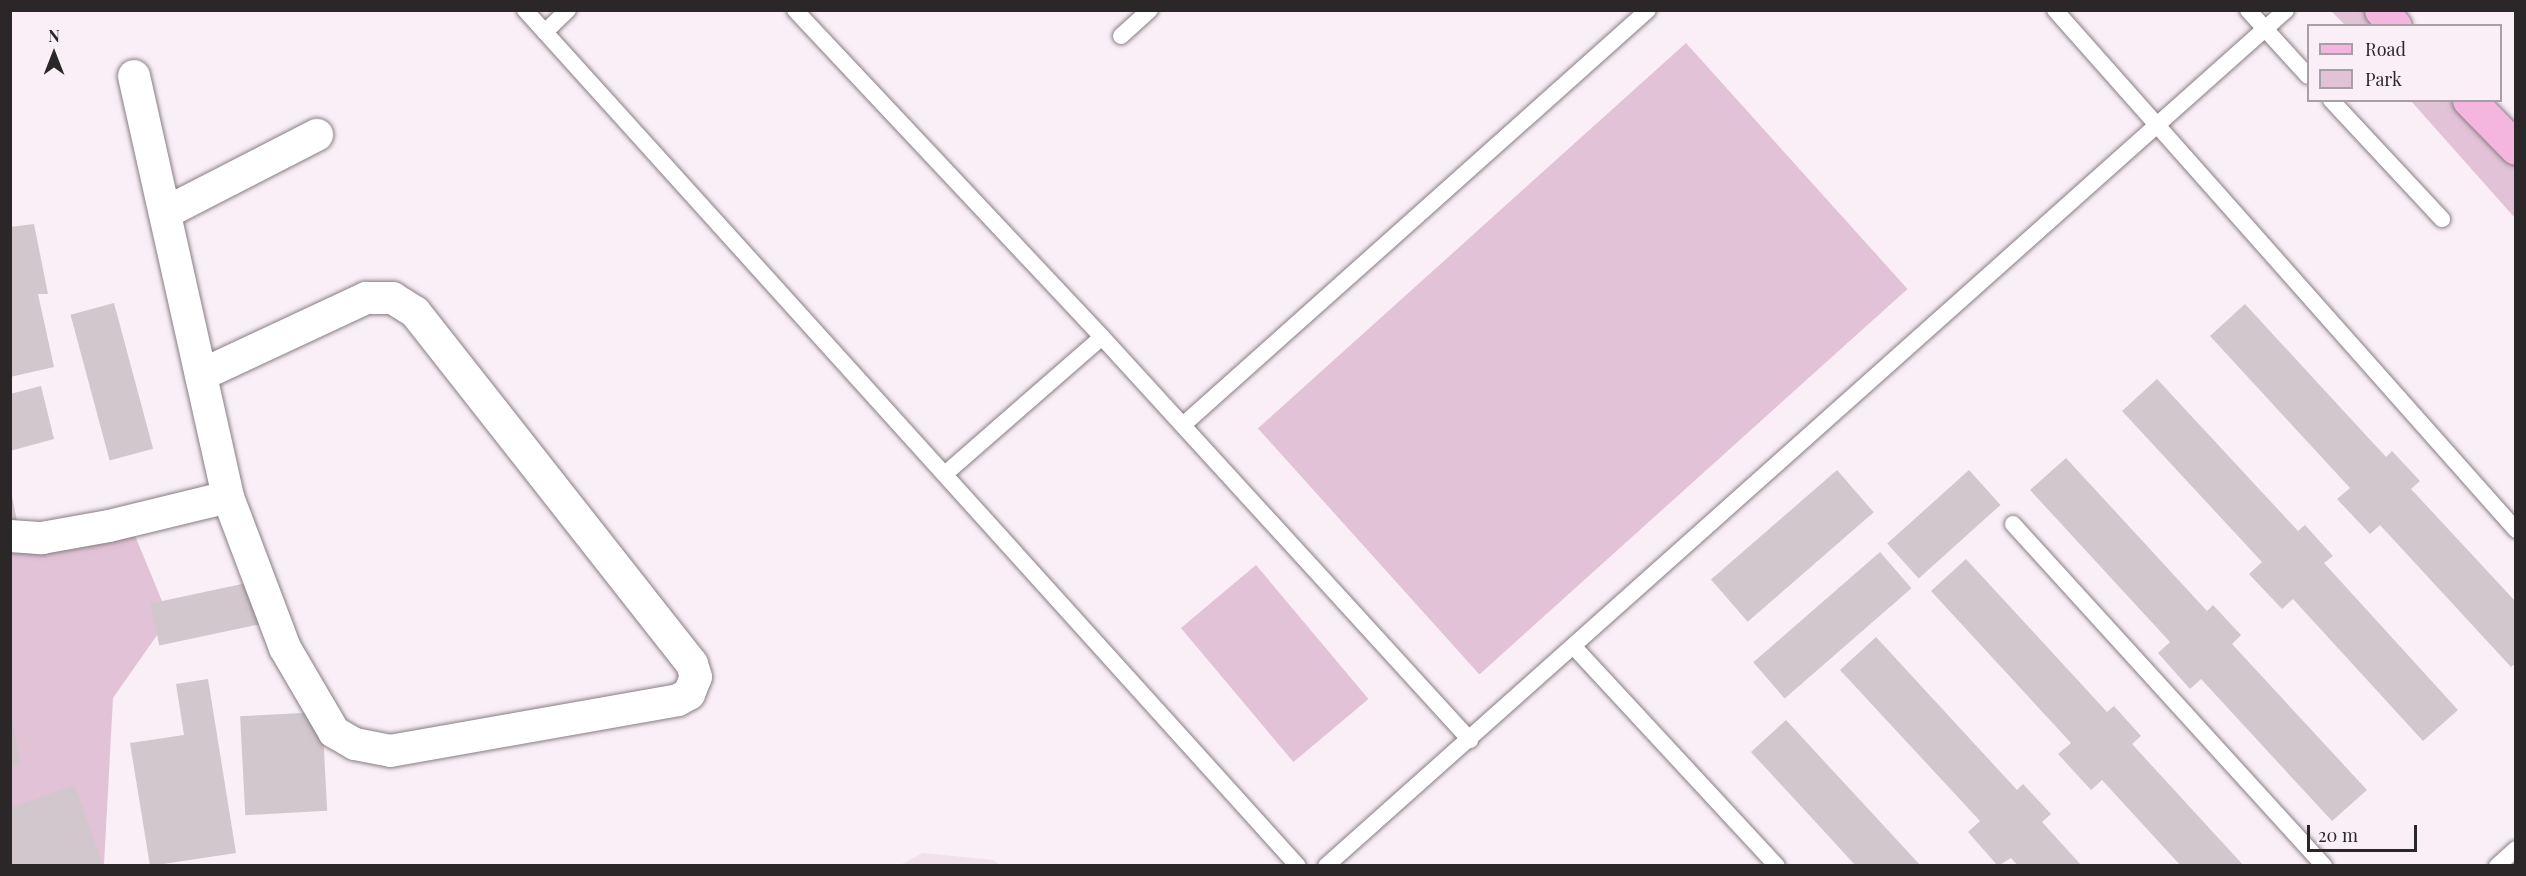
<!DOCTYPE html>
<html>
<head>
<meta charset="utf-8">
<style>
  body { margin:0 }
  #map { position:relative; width:2526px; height:876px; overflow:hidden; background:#faeff6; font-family:"Playfair Display",serif }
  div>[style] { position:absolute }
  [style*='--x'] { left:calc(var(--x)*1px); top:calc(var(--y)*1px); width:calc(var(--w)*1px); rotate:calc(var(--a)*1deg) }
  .built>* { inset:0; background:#f2e0eb }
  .green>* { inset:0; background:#e2c2d6; transform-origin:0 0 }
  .building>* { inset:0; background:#d2c7cd; transform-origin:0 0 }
  .roads { filter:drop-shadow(0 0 2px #877d83) drop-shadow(0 0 2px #877d83) }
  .service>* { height:16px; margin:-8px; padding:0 8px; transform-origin:8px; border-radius:8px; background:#fff }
  .minor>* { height:32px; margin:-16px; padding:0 16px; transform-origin:16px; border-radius:16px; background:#fff }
  .primary>* { height:33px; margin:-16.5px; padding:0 16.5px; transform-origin:16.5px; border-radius:16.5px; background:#f4b5df }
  span { translate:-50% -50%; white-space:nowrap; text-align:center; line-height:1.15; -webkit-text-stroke:6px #faeff6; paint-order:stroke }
  .frame { position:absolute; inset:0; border:12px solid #2b2729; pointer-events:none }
  .legend { position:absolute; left:2307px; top:24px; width:195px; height:78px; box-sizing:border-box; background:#faeff6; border:2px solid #a79fa4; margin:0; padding:8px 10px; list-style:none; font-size:18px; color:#2b2729 }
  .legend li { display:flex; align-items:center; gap:12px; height:30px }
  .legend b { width:30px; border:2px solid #a79fa4 }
  .north { position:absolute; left:24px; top:24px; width:60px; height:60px; -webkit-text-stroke:4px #faeff6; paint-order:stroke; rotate:0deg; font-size:16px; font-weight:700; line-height:24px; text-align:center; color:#2b2729 }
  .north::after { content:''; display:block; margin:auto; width:21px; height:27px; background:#2b2729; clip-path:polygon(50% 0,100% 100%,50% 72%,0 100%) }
  .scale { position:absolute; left:2307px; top:825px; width:110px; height:27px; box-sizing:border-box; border:3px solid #2b2729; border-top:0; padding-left:8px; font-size:18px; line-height:21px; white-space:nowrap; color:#2b2729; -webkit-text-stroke:4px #faeff6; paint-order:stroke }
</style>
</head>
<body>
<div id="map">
  <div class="built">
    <i style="clip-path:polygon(923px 853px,994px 860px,999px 865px,900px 865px)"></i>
  </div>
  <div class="green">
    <i style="clip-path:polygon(2331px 11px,2381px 11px,2396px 25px,2345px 25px)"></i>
    <i style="left:1686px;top:43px;width:331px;height:576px;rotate:48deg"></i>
    <i style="clip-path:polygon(2411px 101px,2469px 101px,2515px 148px,2515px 218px)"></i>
    <i style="clip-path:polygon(124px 509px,169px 618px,113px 698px,104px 865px,11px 866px,11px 527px)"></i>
    <i style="left:1256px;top:565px;width:175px;height:98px;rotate:50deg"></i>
  </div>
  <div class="building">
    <i style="clip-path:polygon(34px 224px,48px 294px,38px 294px,54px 367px,10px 377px,10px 227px)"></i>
    <i style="left:114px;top:303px;width:151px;height:45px;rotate:75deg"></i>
    <i style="clip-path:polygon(2245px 304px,2386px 457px,2392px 451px,2420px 481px,2411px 489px,2516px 602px,2516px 663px,2511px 667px,2380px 525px,2370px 534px,2337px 499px,2350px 488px,2210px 336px)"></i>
    <i style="clip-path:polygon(2157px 379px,2298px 531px,2305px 525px,2333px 556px,2324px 563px,2458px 710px,2423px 741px,2293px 599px,2282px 609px,2249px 574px,2262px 562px,2122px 411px)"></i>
    <i style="clip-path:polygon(41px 386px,54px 439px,10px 451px,10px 394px)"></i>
    <i style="clip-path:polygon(2066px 458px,2207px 611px,2213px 605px,2241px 635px,2232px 644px,2367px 790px,2332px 821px,2201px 679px,2190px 689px,2158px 653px,2170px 642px,2030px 490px)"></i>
    <i style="left:1837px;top:470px;width:56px;height:167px;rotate:49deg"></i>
    <i style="left:1969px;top:470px;width:47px;height:110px;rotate:48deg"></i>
    <i style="clip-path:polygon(10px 486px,18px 526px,10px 527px)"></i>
    <i style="left:1880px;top:552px;width:48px;height:168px;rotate:49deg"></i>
    <i style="clip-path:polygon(1966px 559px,2107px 712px,2114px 706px,2141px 736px,2132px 744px,2244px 866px,2181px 866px,2102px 780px,2091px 790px,2058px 754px,2071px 743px,1931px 591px)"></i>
    <i style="left:256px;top:581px;width:43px;height:108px;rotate:78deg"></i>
    <i style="clip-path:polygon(1876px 637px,2017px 790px,2023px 784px,2051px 814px,2042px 822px,2082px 866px,2018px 866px,2011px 858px,1998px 866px,1968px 832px,1980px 821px,1840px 670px)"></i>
    <i style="clip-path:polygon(208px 679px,236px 853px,150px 866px,130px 743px,184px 735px,176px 684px)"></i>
    <i style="clip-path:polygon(10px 706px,20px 764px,10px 766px)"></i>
    <i style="left:322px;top:712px;width:99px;height:82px;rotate:87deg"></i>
    <i style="clip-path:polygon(1786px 720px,1921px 866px,1856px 866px,1751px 752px)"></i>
    <i style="clip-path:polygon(75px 785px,103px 866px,10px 866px,10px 808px)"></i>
  </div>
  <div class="roads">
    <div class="service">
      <i style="--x:525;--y:10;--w:1153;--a:47.92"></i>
      <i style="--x:795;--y:10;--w:449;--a:46.8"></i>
      <i style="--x:1102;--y:337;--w:546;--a:47.6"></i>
      <i style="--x:2055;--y:10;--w:695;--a:48.44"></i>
      <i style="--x:2248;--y:10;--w:89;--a:47.7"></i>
      <i style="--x:545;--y:32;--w:32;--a:-44"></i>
      <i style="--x:1121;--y:36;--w:39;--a:-42"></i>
      <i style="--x:2331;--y:100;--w:163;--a:47"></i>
      <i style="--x:1183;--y:425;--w:623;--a:-41.75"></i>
      <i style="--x:945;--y:474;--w:208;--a:-41.1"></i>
      <i style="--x:2013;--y:524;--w:462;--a:47.7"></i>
      <i style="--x:1575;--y:648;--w:297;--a:47.2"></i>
      <i style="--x:1326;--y:866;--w:1286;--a:-41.72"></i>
      <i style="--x:2497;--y:866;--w:25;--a:-42"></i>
    </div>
    <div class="minor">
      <i style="--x:134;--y:76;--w:431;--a:77.4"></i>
      <i style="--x:228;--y:497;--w:161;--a:69.3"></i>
      <i style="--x:285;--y:648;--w:97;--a:59.7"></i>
      <i style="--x:334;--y:732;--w:24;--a:30"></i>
      <i style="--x:355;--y:744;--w:36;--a:11"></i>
      <i style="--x:390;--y:751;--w:292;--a:-10"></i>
      <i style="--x:678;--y:700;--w:13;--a:-29"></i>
      <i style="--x:689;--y:694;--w:18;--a:-68"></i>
      <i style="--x:696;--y:677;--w:14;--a:-107"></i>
      <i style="--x:692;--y:664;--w:448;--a:-128.2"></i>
      <i style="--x:415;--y:312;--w:26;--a:-148"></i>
      <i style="--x:393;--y:298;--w:27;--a:180"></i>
      <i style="--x:366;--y:298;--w:182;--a:155"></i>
      <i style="--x:165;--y:213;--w:171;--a:-27.2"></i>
      <i style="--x:10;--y:536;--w:32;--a:4"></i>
      <i style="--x:42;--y:538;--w:68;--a:-10.2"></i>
      <i style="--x:109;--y:526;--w:122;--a:-13.7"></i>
    </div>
    <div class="primary">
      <i style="--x:2381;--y:10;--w:21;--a:49"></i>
      <i style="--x:2469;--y:100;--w:67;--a:45.6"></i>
    </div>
  </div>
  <div class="frame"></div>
  <ul class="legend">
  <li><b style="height:8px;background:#f4b5df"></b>Road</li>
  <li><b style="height:16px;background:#e2c2d6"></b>Park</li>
  </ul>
  <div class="north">N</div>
  <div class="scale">20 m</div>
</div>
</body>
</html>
